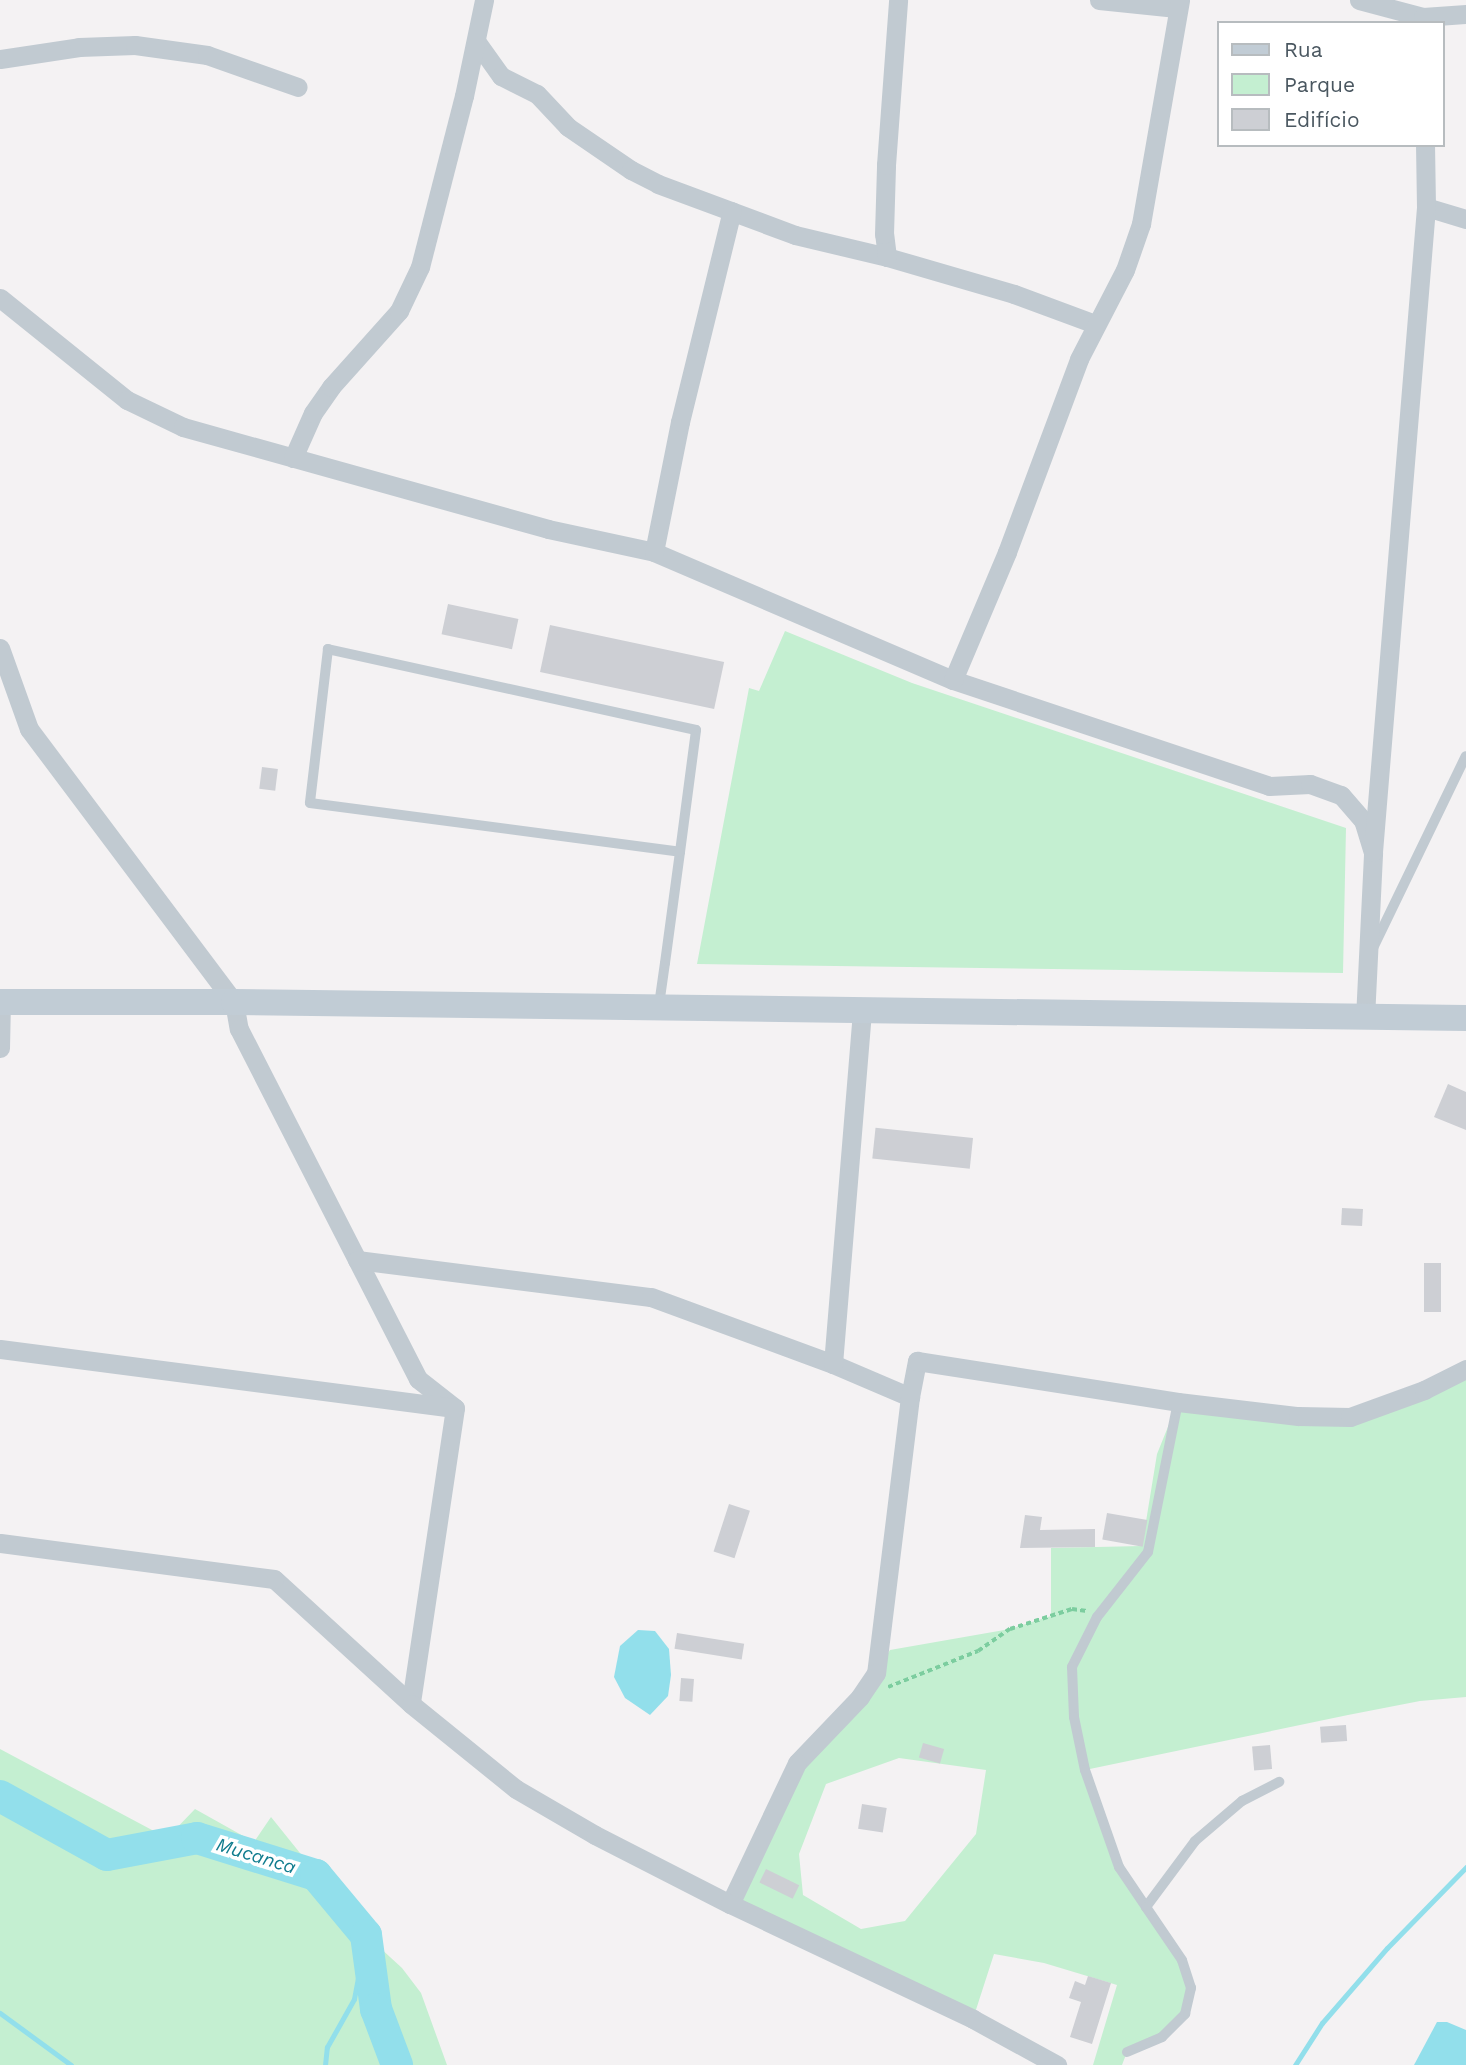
<!DOCTYPE html>
<html>
<head>
<meta charset="utf-8">
<style>
  body { margin:0 }
  #map { position:relative; width:1466px; height:2065px; overflow:hidden; background:#f4f2f3; font-family:"Work Sans",sans-serif }
  div>[style] { position:absolute }
  [style*='--x'] { left:calc(var(--x)*1px); top:calc(var(--y)*1px); width:calc(var(--w)*1px); rotate:calc(var(--a)*1deg) }
  .green>* { inset:0; background:#c4efd1 }
  .water>* { inset:0; background:#92dfeb }
  .stream>* { height:5px; margin:-2.5px; padding:0 2.5px; transform-origin:2.5px; border-radius:2.5px; background:#92dfeb }
  .river>* { height:32px; margin:-16px; padding:0 16px; transform-origin:16px; border-radius:16px; background:#92dfeb }
  .building>* { inset:0; background:#cdcfd4; transform-origin:0 0 }
  .path>* { height:3.5px; margin-top:-1.75px; transform-origin:0; background:repeating-linear-gradient(90deg,#7ccd9f 0 5px,transparent 0 8.5px) }
  .lane>* { height:10px; margin:-5px; padding:0 5px; transform-origin:5px; border-radius:5px; background:#c1cad1 }
  .street>* { height:19px; margin:-9.5px; padding:0 9.5px; transform-origin:9.5px; border-radius:9.5px; background:#c1cad1 }
  .secondary>* { height:26px; margin:-13px; padding:0 13px; transform-origin:13px; border-radius:13px; background:#c1ccd5 }
  span { translate:-50% -50%; white-space:nowrap; text-align:center; line-height:1.15; -webkit-text-stroke:7px #fff; paint-order:stroke }
  .water-label { font-size:19px; color:#107c8e; font-style:italic }
  .legend { position:absolute; left:1217px; top:21px; width:228px; height:126px; box-sizing:border-box; background:#fff; border:2px solid #b7bcbf; margin:0; padding:9px 12px; list-style:none; font-size:21px; color:#4a5760 }
  .legend li { display:flex; align-items:center; gap:14px; height:35px }
  .legend b { width:35px; border:2px solid #b7bcbf }
</style>
</head>
<body>
<div id="map">
  <div class="green">
    <i style="clip-path:polygon(785px 631px,912px 683px,1346px 828px,1343px 973px,697px 964px,749px 688px,759px 691px)"></i>
    <i style="clip-path:polygon(evenodd,1466px 1369px,1466px 1697px,1420px 1701px,1348px 1715px,1085px 1770px,1119px 1867px,1164px 1934px,1191px 1988px,1185px 2014px,1162px 2037px,1127px 2052px,1122px 2065px,1093px 2065px,1117px 1985px,1044px 1963px,994px 1954px,973px 2019px,733px 1905px,797px 1763px,876px 1673px,890px 1650px,1010px 1629px,1051px 1616px,1051px 1548px,1142px 1546px,1157px 1454px,1178px 1402px,1350px 1417px,1466px 1369px,899px 1758px,986px 1770px,976px 1834px,905px 1921px,861px 1929px,803px 1895px,799px 1854px,826px 1784px,899px 1758px)"></i>
    <i style="clip-path:polygon(0 1749px,167px 1838px,195px 1809px,254px 1842px,271px 1817px,366px 1935px,402px 1968px,421px 1993px,447px 2065px,0 2065px)"></i>
  </div>
  <div class="water">
    <i style="clip-path:polygon(638px 1630px,655px 1631px,669px 1649px,671px 1675px,668px 1696px,650px 1715px,625px 1698px,614px 1677px,620px 1646px)"></i>
    <i style="clip-path:polygon(1437px 2022px,1447px 2022px,1466px 2030px,1466px 2065px,1414px 2065px)"></i>
  </div>
  <div class="stream">
    <i style="--x:0;--y:2013;--w:88;--a:36.2"></i>
    <i style="--x:325;--y:2065;--w:18;--a:-84"></i>
    <i style="--x:327;--y:2047;--w:55;--a:-60.6"></i>
    <i style="--x:354;--y:1999;--w:65;--a:-79.4"></i>
    <i style="--x:1295;--y:2065;--w:50;--a:-57.3"></i>
    <i style="--x:1322;--y:2023;--w:99;--a:-49.1"></i>
    <i style="--x:1387;--y:1948;--w:113;--a:-45.7"></i>
  </div>
  <div class="river">
    <i style="--x:0;--y:1796;--w:122;--a:28.9"></i>
    <i style="--x:107;--y:1855;--w:92;--a:-10.7"></i>
    <i style="--x:197;--y:1838;--w:125;--a:17.3"></i>
    <i style="--x:316;--y:1875;--w:78;--a:50.2"></i>
    <i style="--x:366;--y:1935;--w:75;--a:82.3"></i>
    <i style="--x:376;--y:2009;--w:60;--a:69.4"></i>
  </div>
  <div class="building">
    <i style="left:448px;top:604px;width:72px;height:31px;rotate:12deg"></i>
    <i style="left:550px;top:625px;width:178px;height:48px;rotate:12deg"></i>
    <i style="left:262px;top:767px;width:16px;height:22px;rotate:7deg"></i>
    <i style="clip-path:polygon(1448px 1084px,1466px 1092px,1466px 1130px,1434px 1117px)"></i>
    <i style="left:973px;top:1138px;width:31px;height:98px;rotate:96deg"></i>
    <i style="left:1342px;top:1208px;width:21px;height:17px;rotate:3deg"></i>
    <i style="left:1424px;top:1263px;width:17px;height:49px"></i>
    <i style="left:729px;top:1504px;width:22px;height:50px;rotate:18deg"></i>
    <i style="left:1107px;top:1513px;width:41px;height:27px;rotate:10deg"></i>
    <i style="clip-path:polygon(1025px 1515px,1042px 1517px,1040px 1530px,1095px 1529px,1095px 1547px,1020px 1548px)"></i>
    <i style="left:677px;top:1633px;width:68px;height:16px;rotate:9deg"></i>
    <i style="left:681px;top:1678px;width:13px;height:23px;rotate:4deg"></i>
    <i style="left:1346px;top:1725px;width:16px;height:26px;rotate:86deg"></i>
    <i style="left:923px;top:1743px;width:22px;height:15px;rotate:16deg"></i>
    <i style="left:1270px;top:1745px;width:24px;height:18px;rotate:85deg"></i>
    <i style="left:862px;top:1804px;width:25px;height:25px;rotate:9deg"></i>
    <i style="left:766px;top:1869px;width:37px;height:15px;rotate:26deg"></i>
    <i style="clip-path:polygon(1088px 1976px,1111px 1983px,1092px 2044px,1070px 2037px,1081px 2002px,1069px 1998px,1075px 1981px,1085px 1985px)"></i>
  </div>
  <div class="path">
    <i style="--x:888;--y:1687;--w:97;--a:-21.8"></i>
    <i style="--x:978;--y:1651;--w:39;--a:-35"></i>
    <i style="--x:1010;--y:1629;--w:65;--a:-17.9"></i>
    <i style="--x:1072;--y:1609;--w:15;--a:8"></i>
  </div>
  <div class="lane">
    <i style="--x:1373;--y:948;--w:213;--a:-64.2"></i>
    <i style="--x:659;--y:1005;--w:42;--a:-81.9"></i>
    <i style="--x:665;--y:963;--w:112;--a:-82.3"></i>
    <i style="--x:680;--y:852;--w:123;--a:-82.5"></i>
    <i style="--x:696;--y:730;--w:377;--a:-167.6"></i>
    <i style="--x:328;--y:649;--w:155;--a:96.7"></i>
    <i style="--x:310;--y:803;--w:373;--a:7.5"></i>
    <i style="--x:1178;--y:1402;--w:153;--a:101.3"></i>
    <i style="--x:1148;--y:1552;--w:83;--a:128.1"></i>
    <i style="--x:1097;--y:1617;--w:56;--a:116.6"></i>
    <i style="--x:1072;--y:1667;--w:50;--a:87.7"></i>
    <i style="--x:1074;--y:1717;--w:54;--a:78.3"></i>
    <i style="--x:1085;--y:1770;--w:103;--a:70.7"></i>
    <i style="--x:1119;--y:1867;--w:48;--a:56"></i>
    <i style="--x:1146;--y:1907;--w:82;--a:-53.4"></i>
    <i style="--x:1195;--y:1841;--w:62;--a:-40.4"></i>
    <i style="--x:1242;--y:1801;--w:42;--a:-27.2"></i>
    <i style="--x:1127;--y:2052;--w:38;--a:-23"></i>
    <i style="--x:1162;--y:2037;--w:33;--a:-45"></i>
    <i style="--x:1185;--y:2014;--w:27;--a:-77"></i>
    <i style="--x:1191;--y:1988;--w:29;--a:-108"></i>
    <i style="--x:1182;--y:1960;--w:64;--a:-124.2"></i>
  </div>
  <div class="street">
    <i style="--x:1099;--y:0;--w:78;--a:5.9"></i>
    <i style="--x:1359;--y:0;--w:66;--a:14.9"></i>
    <i style="--x:1423;--y:17;--w:43;--a:-4"></i>
    <i style="--x:476;--y:41;--w:43;--a:54.5"></i>
    <i style="--x:501;--y:76;--w:40;--a:26.6"></i>
    <i style="--x:537;--y:94;--w:45;--a:46.8"></i>
    <i style="--x:568;--y:127;--w:76;--a:34.3"></i>
    <i style="--x:631;--y:170;--w:30;--a:27"></i>
    <i style="--x:658;--y:184;--w:146;--a:20.4"></i>
    <i style="--x:795;--y:235;--w:95;--a:13.4"></i>
    <i style="--x:887;--y:257;--w:132;--a:16.2"></i>
    <i style="--x:1014;--y:294;--w:86;--a:20.3"></i>
    <i style="--x:0;--y:59;--w:80;--a:-8.6"></i>
    <i style="--x:79;--y:47;--w:56;--a:-2"></i>
    <i style="--x:135;--y:45;--w:73;--a:7.9"></i>
    <i style="--x:207;--y:55;--w:96;--a:19.4"></i>
    <i style="--x:1426;--y:207;--w:42;--a:16.7"></i>
    <i style="--x:887;--y:257;--w:23;--a:-97"></i>
    <i style="--x:884;--y:234;--w:69;--a:-88.3"></i>
    <i style="--x:886;--y:165;--w:165;--a:-85.8"></i>
    <i style="--x:0;--y:298;--w:163;--a:38.8"></i>
    <i style="--x:127;--y:400;--w:62;--a:25.7"></i>
    <i style="--x:183;--y:427;--w:379;--a:15.6"></i>
    <i style="--x:548;--y:529;--w:108;--a:12.2"></i>
    <i style="--x:654;--y:552;--w:325;--a:23.2"></i>
    <i style="--x:953;--y:680;--w:333;--a:18.5"></i>
    <i style="--x:1269;--y:786;--w:41;--a:-2.8"></i>
    <i style="--x:1310;--y:784;--w:33;--a:20"></i>
    <i style="--x:1341;--y:795;--w:33;--a:49"></i>
    <i style="--x:1363;--y:820;--w:34;--a:73"></i>
    <i style="--x:293;--y:458;--w:49;--a:-66"></i>
    <i style="--x:313;--y:413;--w:32;--a:-55"></i>
    <i style="--x:331;--y:387;--w:102;--a:-48.2"></i>
    <i style="--x:399;--y:311;--w:49;--a:-64.5"></i>
    <i style="--x:420;--y:267;--w:177;--a:-75.6"></i>
    <i style="--x:464;--y:96;--w:98;--a:-78.2"></i>
    <i style="--x:654;--y:552;--w:133;--a:-78.7"></i>
    <i style="--x:680;--y:422;--w:217;--a:-76.2"></i>
    <i style="--x:0;--y:648;--w:86;--a:70.3"></i>
    <i style="--x:29;--y:729;--w:341;--a:53.1"></i>
    <i style="--x:234;--y:1002;--w:27;--a:80"></i>
    <i style="--x:239;--y:1029;--w:393;--a:62.9"></i>
    <i style="--x:418;--y:1379;--w:47;--a:38.1"></i>
    <i style="--x:455;--y:1408;--w:299;--a:98.5"></i>
    <i style="--x:411;--y:1704;--w:185;--a:-137.6"></i>
    <i style="--x:274;--y:1579;--w:276;--a:-172.5"></i>
    <i style="--x:953;--y:680;--w:139;--a:-67.1"></i>
    <i style="--x:1007;--y:552;--w:206;--a:-69.5"></i>
    <i style="--x:1079;--y:359;--w:100;--a:-62.7"></i>
    <i style="--x:1125;--y:270;--w:49;--a:-70.8"></i>
    <i style="--x:1141;--y:224;--w:227;--a:-80.1"></i>
    <i style="--x:1365;--y:1018;--w:166;--a:-87.2"></i>
    <i style="--x:1373;--y:852;--w:647;--a:-85.3"></i>
    <i style="--x:1426;--y:207;--w:62;--a:-90.9"></i>
    <i style="--x:0;--y:1048;--w:46;--a:-88.8"></i>
    <i style="--x:357;--y:1260;--w:296;--a:7.2"></i>
    <i style="--x:651;--y:1297;--w:194;--a:20.2"></i>
    <i style="--x:833;--y:1364;--w:84;--a:23.2"></i>
    <i style="--x:910;--y:1397;--w:278;--a:97"></i>
    <i style="--x:876;--y:1673;--w:29;--a:124"></i>
    <i style="--x:860;--y:1697;--w:91;--a:133.7"></i>
    <i style="--x:797;--y:1763;--w:156;--a:115.4"></i>
    <i style="--x:0;--y:1349;--w:458;--a:7.4"></i>
    <i style="--x:833;--y:1364;--w:354;--a:-85.3"></i>
    <i style="--x:910;--y:1397;--w:37;--a:-79"></i>
    <i style="--x:917;--y:1361;--w:264;--a:8.9"></i>
    <i style="--x:1178;--y:1402;--w:121;--a:6.7"></i>
    <i style="--x:1298;--y:1416;--w:52;--a:1.1"></i>
    <i style="--x:1350;--y:1417;--w:79;--a:-20"></i>
    <i style="--x:1424;--y:1390;--w:47;--a:-26.6"></i>
    <i style="--x:411;--y:1704;--w:135;--a:39"></i>
    <i style="--x:516;--y:1789;--w:91;--a:30.2"></i>
    <i style="--x:595;--y:1835;--w:152;--a:27.1"></i>
    <i style="--x:730;--y:1904;--w:269;--a:25.3"></i>
    <i style="--x:973;--y:2019;--w:96;--a:28.7"></i>
  </div>
  <div class="secondary">
    <i style="--x:0;--y:1002;--w:234;--a:0"></i>
    <i style="--x:234;--y:1002;--w:1232;--a:0.74"></i>
  </div>
  <div class="water-label">
    <span style="left:256px;top:1856px;rotate:17deg">Mucanca</span>
  </div>
  <ul class="legend">
  <li><b style="height:9px;background:#c1ccd5"></b>Rua</li>
  <li><b style="height:19px;background:#c4efd1"></b>Parque</li>
  <li><b style="height:19px;background:#cdcfd4"></b>Edifício</li>
  </ul>
</div>
</body>
</html>
